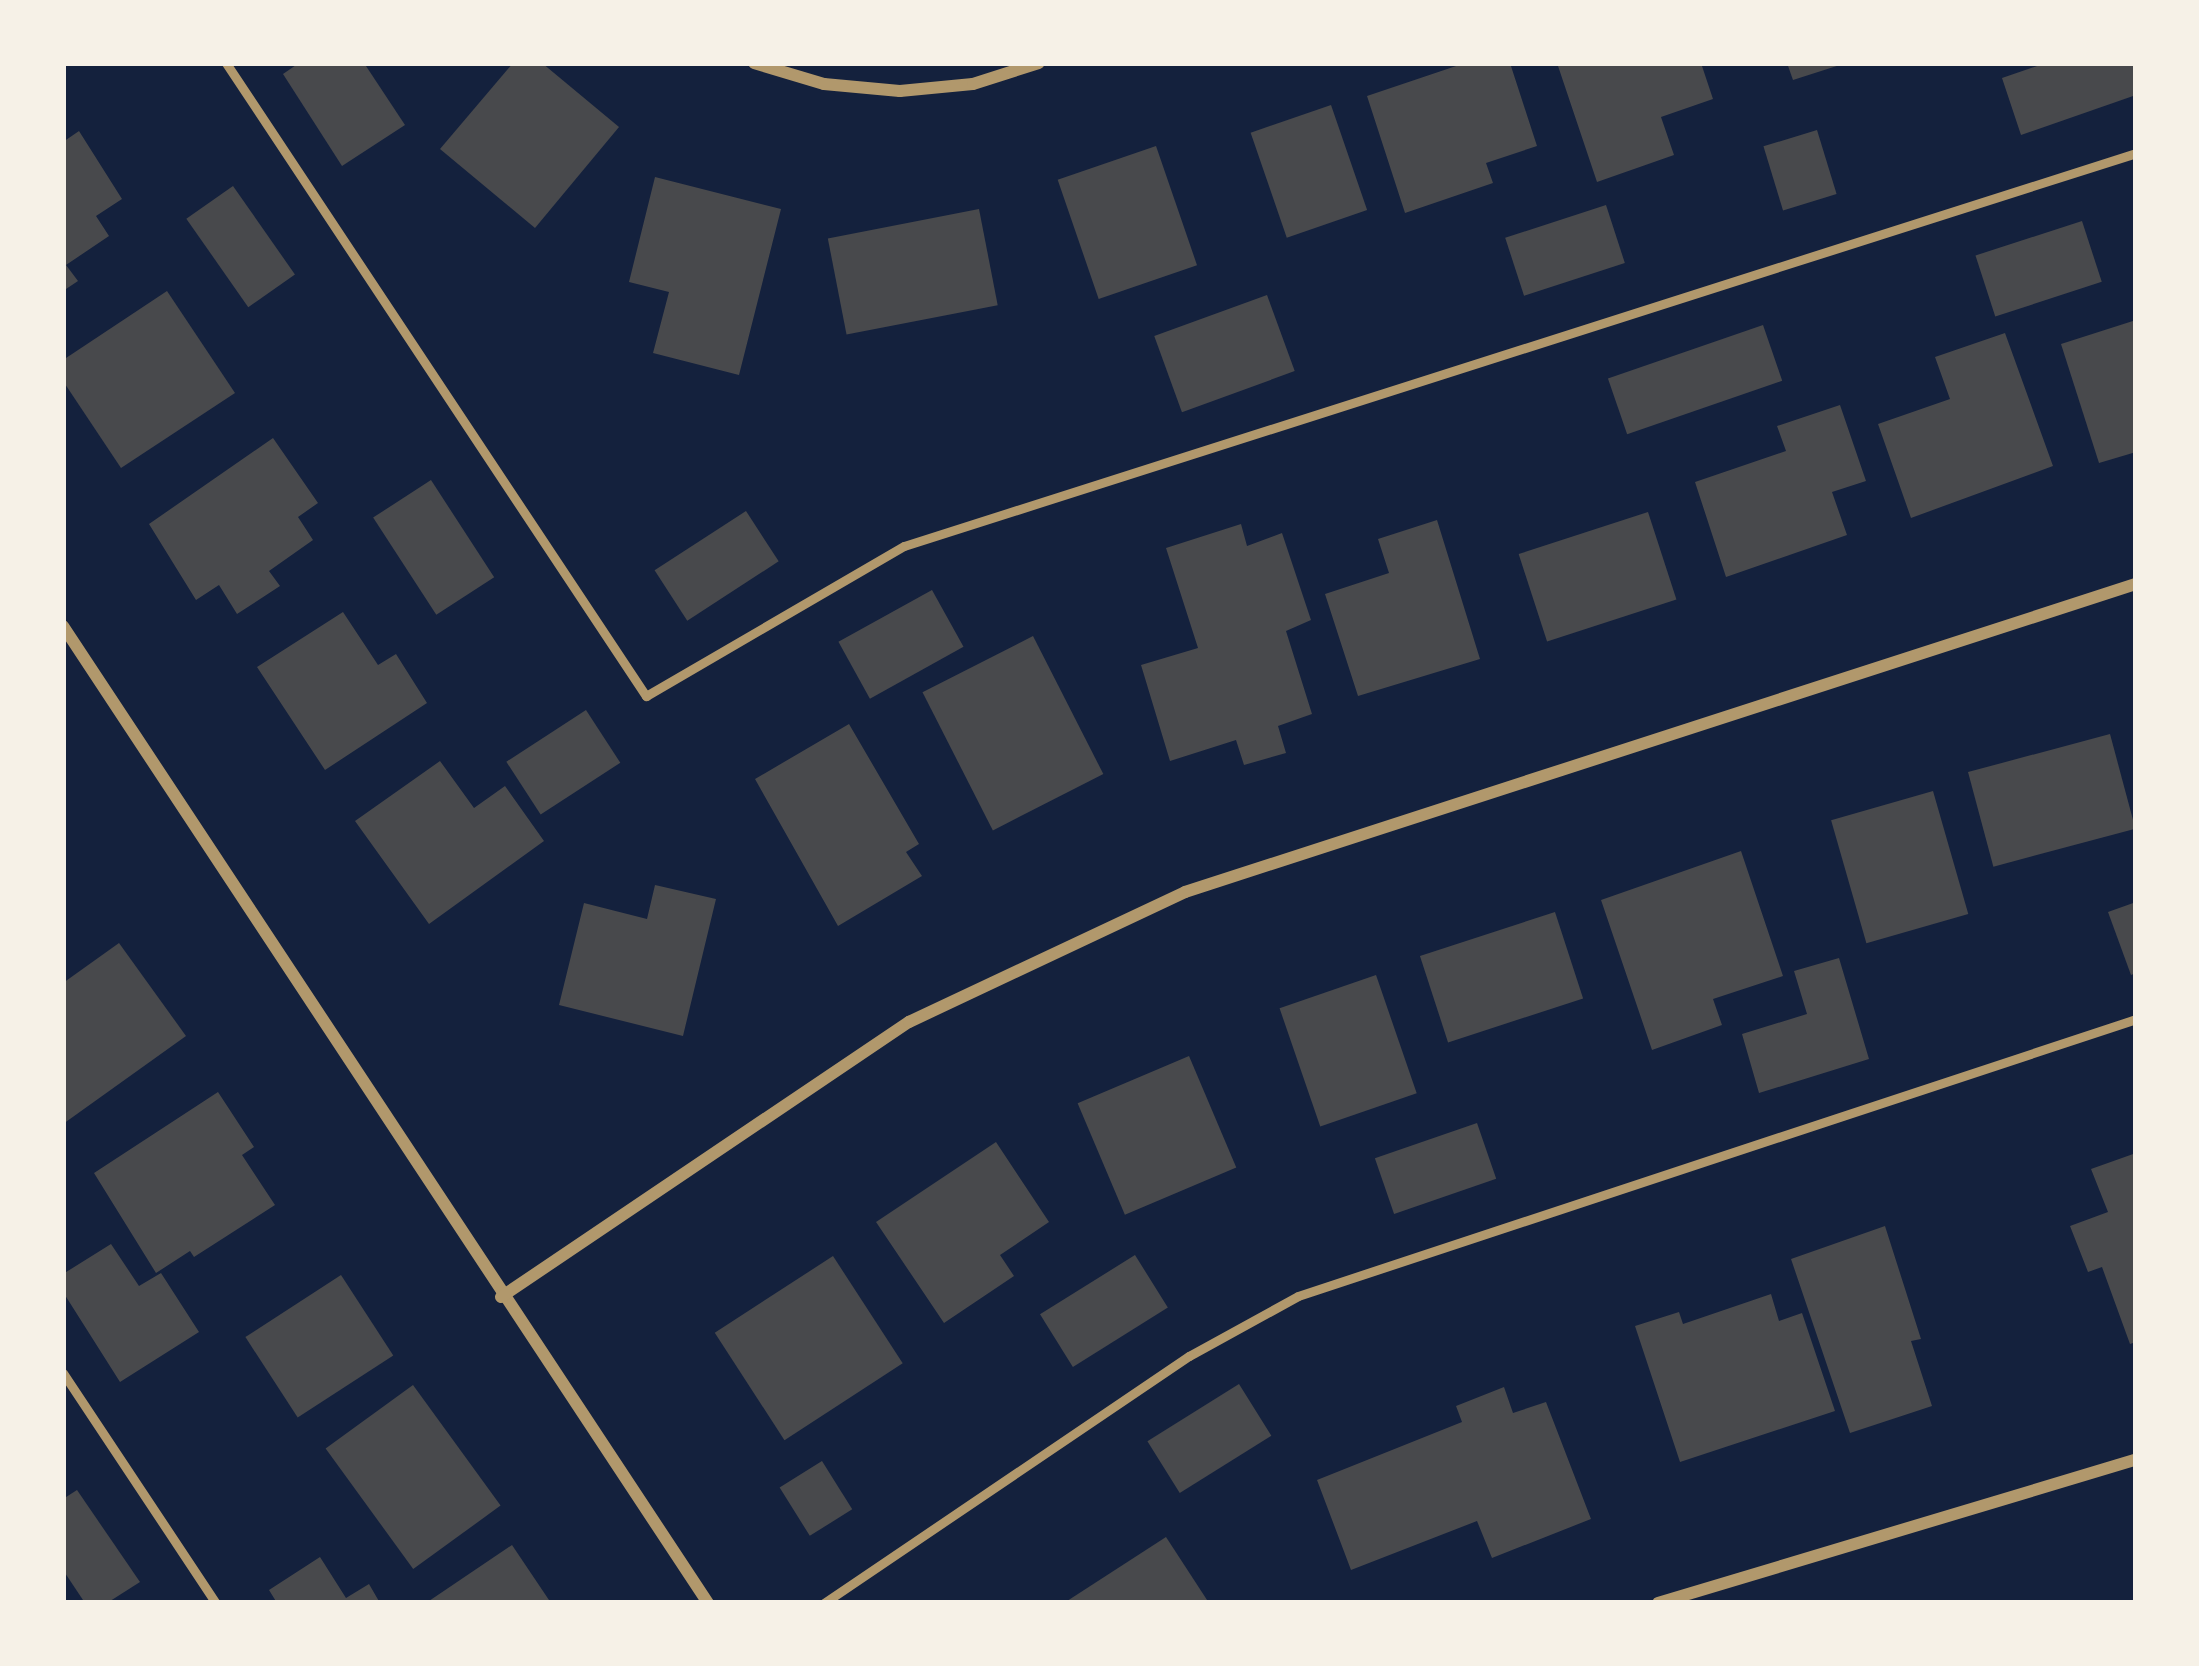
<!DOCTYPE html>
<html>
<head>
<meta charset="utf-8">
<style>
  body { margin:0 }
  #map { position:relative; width:2199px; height:1666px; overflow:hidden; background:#14213d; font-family:"DejaVu Sans",sans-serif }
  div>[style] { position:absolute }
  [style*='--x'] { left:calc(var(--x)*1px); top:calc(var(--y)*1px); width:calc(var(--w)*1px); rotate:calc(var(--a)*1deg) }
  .building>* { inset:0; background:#48494c; transform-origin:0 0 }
  .service>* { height:9px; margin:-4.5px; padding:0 4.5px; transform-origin:4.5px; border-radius:4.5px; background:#b1986c }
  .minor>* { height:12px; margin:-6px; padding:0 6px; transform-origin:6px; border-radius:6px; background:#b1986c }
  span { translate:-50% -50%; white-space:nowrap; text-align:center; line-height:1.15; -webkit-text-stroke:9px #f6f1e7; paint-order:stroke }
  .frame { position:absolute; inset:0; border:66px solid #f6f1e7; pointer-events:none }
</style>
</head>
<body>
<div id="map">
  <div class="building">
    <i style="clip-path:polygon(299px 63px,364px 63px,405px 125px,342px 166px,283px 74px)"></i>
    <i style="clip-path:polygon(513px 63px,542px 63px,619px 127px,535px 228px,440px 149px)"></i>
    <i style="clip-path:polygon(1465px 63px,1510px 63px,1537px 146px,1486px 163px,1493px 183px,1405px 213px,1367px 96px)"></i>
    <i style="clip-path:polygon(1557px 63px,1701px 63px,1713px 99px,1661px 117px,1674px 155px,1597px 182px)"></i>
    <i style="clip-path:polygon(1787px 63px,1843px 63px,1843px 64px,1793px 80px)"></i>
    <i style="clip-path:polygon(2046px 63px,2136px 63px,2136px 95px,2021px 135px,2002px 78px)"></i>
    <i style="left:1331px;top:105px;width:111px;height:85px;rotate:71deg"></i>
    <i style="left:1817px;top:130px;width:67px;height:56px;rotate:73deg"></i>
    <i style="clip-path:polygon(79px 131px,122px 199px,96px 216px,109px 236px,66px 265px,78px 281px,63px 291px,63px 142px)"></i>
    <i style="left:1156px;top:146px;width:126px;height:104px;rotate:71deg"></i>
    <i style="clip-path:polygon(655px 177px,781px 209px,739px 375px,653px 353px,669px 292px,629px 282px)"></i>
    <i style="left:233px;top:186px;width:108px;height:57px;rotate:55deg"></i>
    <i style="left:1606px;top:205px;width:61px;height:106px;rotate:72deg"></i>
    <i style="left:979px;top:209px;width:98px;height:154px;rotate:79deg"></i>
    <i style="left:2082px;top:221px;width:64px;height:112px;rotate:72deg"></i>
    <i style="clip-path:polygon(167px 291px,235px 393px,121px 468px,63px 381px,63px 360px)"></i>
    <i style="left:1267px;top:295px;width:81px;height:120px;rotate:70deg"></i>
    <i style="clip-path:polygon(2136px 320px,2136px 452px,2099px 463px,2061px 344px)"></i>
    <i style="left:1763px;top:325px;width:59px;height:164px;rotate:71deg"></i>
    <i style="clip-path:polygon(2005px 333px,2053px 466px,1911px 518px,1878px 424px,1950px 399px,1935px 357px)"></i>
    <i style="clip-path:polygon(1840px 405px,1866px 481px,1832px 492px,1847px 535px,1726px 577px,1695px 482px,1786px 451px,1777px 426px)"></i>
    <i style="clip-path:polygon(273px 438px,318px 503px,298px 517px,313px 540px,269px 571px,280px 586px,237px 614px,219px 585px,196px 600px,149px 524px)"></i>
    <i style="left:431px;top:480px;width:116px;height:69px;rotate:57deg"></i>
    <i style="left:746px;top:511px;width:60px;height:109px;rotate:57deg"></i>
    <i style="left:1648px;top:512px;width:92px;height:136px;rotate:72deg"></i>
    <i style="clip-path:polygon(1437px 520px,1480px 659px,1358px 696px,1325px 594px,1389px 573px,1378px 539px)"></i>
    <i style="clip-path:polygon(1241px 524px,1247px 546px,1282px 533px,1311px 620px,1286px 631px,1312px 714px,1278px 726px,1286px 753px,1244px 765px,1236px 740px,1170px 761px,1141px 665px,1198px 648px,1166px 548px)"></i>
    <i style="left:932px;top:590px;width:65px;height:107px;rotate:61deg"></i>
    <i style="clip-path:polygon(343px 612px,378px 665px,396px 654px,427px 703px,325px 770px,257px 667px)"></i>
    <i style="left:1033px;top:636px;width:155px;height:124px;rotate:63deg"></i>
    <i style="left:586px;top:710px;width:63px;height:95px;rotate:57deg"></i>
    <i style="clip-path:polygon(849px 724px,919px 844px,906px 852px,922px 876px,838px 926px,755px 779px)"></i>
    <i style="left:2110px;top:734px;width:98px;height:147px;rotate:75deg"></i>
    <i style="clip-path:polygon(440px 761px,474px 808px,505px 786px,544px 841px,429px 924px,355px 821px)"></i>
    <i style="left:1933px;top:791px;width:128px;height:106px;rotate:74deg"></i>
    <i style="clip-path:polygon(1741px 851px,1783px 976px,1713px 999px,1722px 1025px,1652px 1050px,1601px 900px)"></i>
    <i style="clip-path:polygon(655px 885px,716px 899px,683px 1036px,559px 1005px,584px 903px,647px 919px)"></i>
    <i style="clip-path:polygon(2136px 902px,2136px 973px,2131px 975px,2108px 912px)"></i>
    <i style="left:1555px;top:912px;width:91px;height:142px;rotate:72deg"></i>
    <i style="clip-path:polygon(119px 943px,186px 1036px,63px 1124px,63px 983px)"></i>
    <i style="clip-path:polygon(1839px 958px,1869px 1059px,1759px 1093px,1742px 1034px,1807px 1014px,1794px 971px)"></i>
    <i style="left:1376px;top:975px;width:125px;height:102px;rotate:71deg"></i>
    <i style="left:1189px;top:1056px;width:121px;height:121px;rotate:67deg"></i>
    <i style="clip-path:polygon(218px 1092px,254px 1147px,242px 1155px,275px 1205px,194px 1257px,190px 1251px,156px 1273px,94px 1173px)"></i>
    <i style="left:1477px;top:1123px;width:59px;height:108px;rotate:71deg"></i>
    <i style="clip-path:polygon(996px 1142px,1049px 1222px,1000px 1255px,1014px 1276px,944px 1323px,876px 1222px)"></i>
    <i style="clip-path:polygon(2136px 1153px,2136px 1342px,2130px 1344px,2102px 1267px,2088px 1272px,2070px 1226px,2108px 1212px,2091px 1169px)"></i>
    <i style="clip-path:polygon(1885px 1226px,1921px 1339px,1911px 1341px,1932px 1406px,1850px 1433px,1791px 1259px)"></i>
    <i style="clip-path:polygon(111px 1244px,139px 1286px,161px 1273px,199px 1332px,120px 1382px,63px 1292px,63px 1274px)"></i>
    <i style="left:1135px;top:1255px;width:62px;height:112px;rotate:58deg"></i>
    <i style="left:833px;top:1256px;width:128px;height:141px;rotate:57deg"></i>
    <i style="left:341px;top:1275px;width:96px;height:114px;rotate:57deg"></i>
    <i style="clip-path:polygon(1771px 1294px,1779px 1321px,1802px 1313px,1835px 1411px,1680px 1462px,1635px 1326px,1679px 1312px,1683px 1324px)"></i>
    <i style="left:1239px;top:1384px;width:61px;height:108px;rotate:58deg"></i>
    <i style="left:413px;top:1385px;width:149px;height:108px;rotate:54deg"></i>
    <i style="clip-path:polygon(1504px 1387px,1513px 1413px,1546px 1402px,1591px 1519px,1492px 1558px,1477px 1521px,1351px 1570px,1317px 1480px,1462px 1422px,1456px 1406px)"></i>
    <i style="left:822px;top:1461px;width:57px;height:50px;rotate:58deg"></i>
    <i style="clip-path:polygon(77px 1490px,140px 1582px,107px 1603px,85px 1603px,63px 1570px,63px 1499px)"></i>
    <i style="clip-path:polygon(1166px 1537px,1209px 1603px,1064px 1603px)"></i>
    <i style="clip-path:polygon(512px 1545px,551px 1603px,426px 1603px)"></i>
    <i style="clip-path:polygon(320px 1557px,346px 1598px,369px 1584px,380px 1603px,277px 1603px,269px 1590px)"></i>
  </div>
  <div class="service">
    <i style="--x:226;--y:63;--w:760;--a:56.44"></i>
    <i style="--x:646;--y:696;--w:298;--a:-30.2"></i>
    <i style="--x:904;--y:546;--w:1293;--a:-17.69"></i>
    <i style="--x:63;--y:1373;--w:276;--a:56.4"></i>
    <i style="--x:824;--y:1603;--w:441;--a:-34.1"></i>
    <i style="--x:1189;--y:1356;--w:124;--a:-28.8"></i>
    <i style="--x:1298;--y:1296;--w:883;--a:-18.29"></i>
  </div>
  <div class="minor">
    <i style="--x:754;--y:63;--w:73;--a:16.7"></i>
    <i style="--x:824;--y:84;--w:76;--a:5.3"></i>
    <i style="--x:900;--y:91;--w:73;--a:-5.5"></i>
    <i style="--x:973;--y:84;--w:69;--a:-17.7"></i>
    <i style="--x:63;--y:626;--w:1171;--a:56.57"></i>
    <i style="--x:501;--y:1297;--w:492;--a:-34"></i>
    <i style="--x:909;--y:1022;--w:305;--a:-25.2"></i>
    <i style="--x:1185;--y:892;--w:1000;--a:-17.95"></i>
    <i style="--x:1658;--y:1603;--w:499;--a:-16.7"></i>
  </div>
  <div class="frame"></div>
</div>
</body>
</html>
